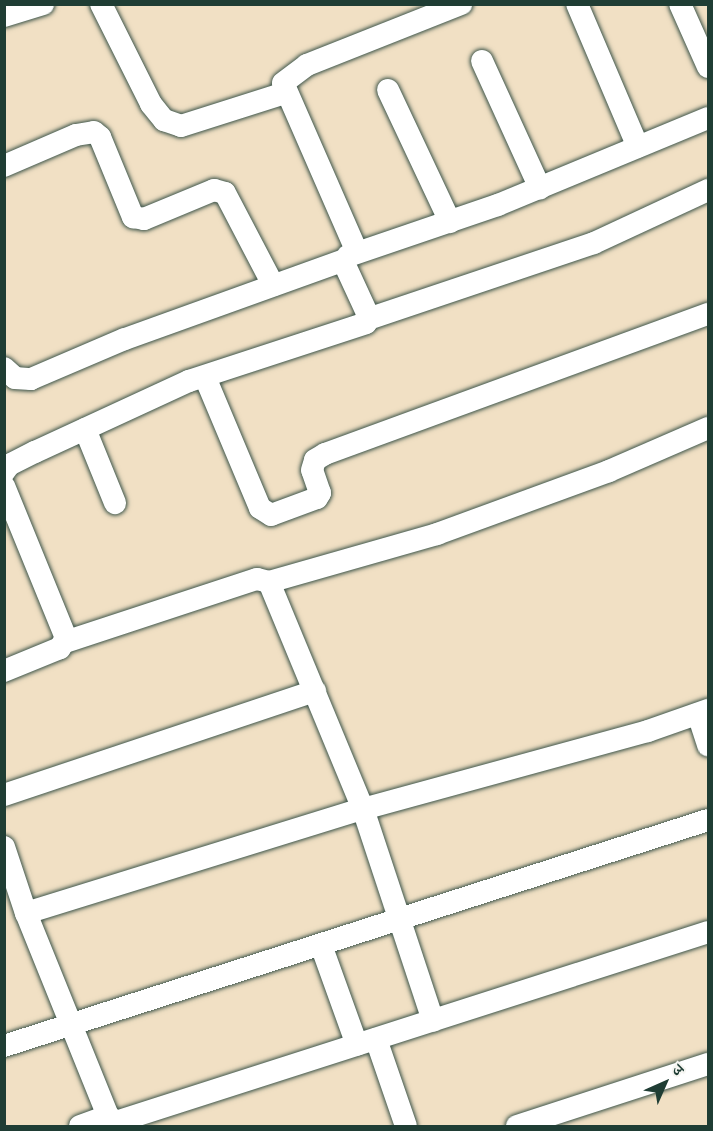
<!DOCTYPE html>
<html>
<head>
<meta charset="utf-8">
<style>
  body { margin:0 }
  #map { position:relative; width:713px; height:1131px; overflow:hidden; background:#f1e0c4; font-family:"IM FELL Double Pica","Noto Serif Devanagari",serif }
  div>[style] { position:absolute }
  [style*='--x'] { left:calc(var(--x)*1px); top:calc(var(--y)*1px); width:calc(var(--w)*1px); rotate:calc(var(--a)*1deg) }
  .roads { filter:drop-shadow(0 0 2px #3e554a) drop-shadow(0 0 2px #3e554a) }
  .minor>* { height:22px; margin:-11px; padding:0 11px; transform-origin:11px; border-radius:11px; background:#fff }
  span { translate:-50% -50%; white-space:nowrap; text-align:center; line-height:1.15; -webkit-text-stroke:4.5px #f6f6f2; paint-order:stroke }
  .frame { position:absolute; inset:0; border:6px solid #1f3d34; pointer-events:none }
  .north { position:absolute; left:635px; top:1053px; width:60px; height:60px; -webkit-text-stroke:4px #f6f6f2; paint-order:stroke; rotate:45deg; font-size:16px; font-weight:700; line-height:24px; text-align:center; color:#1f3d34 }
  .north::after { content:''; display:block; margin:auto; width:21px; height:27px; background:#1f3d34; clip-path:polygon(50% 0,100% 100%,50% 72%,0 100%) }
</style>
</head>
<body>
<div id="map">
  <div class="roads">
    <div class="minor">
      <i style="--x:101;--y:4;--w:112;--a:63.4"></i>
      <i style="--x:151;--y:104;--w:21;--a:51"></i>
      <i style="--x:164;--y:120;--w:18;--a:19"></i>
      <i style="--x:181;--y:126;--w:109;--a:-17.6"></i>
      <i style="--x:577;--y:4;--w:155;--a:66.9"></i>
      <i style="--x:680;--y:4;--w:69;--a:66"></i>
      <i style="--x:4;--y:16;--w:41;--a:-17.1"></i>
      <i style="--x:482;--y:61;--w:140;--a:65.5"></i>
      <i style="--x:388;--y:90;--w:146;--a:64.8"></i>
      <i style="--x:4;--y:166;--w:78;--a:-23.3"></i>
      <i style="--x:76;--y:135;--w:18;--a:-9"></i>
      <i style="--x:94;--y:132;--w:8;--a:40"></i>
      <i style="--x:100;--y:137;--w:87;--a:67.6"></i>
      <i style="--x:133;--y:217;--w:11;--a:10"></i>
      <i style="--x:144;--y:219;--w:76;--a:-22.5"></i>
      <i style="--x:214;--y:190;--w:11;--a:15"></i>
      <i style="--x:225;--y:193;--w:104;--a:62.4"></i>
      <i style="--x:357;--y:252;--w:184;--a:-113.6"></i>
      <i style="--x:283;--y:83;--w:30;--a:-37"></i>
      <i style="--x:307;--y:65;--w:166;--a:-21.6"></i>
      <i style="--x:368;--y:319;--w:238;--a:-18.6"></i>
      <i style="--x:594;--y:243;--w:126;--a:-24.9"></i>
      <i style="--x:4;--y:368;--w:15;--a:42"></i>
      <i style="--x:15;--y:378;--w:16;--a:4"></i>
      <i style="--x:31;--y:379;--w:102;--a:-23.1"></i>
      <i style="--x:125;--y:339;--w:233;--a:-19.8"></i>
      <i style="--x:205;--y:377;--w:142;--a:67.2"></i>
      <i style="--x:260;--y:508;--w:13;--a:32"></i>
      <i style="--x:271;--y:515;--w:49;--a:-20.3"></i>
      <i style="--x:317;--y:498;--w:6;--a:-59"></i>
      <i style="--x:320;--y:493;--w:24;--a:-109"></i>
      <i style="--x:312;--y:470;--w:10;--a:-73"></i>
      <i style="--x:315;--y:460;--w:12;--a:-31"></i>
      <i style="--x:325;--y:454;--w:408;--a:-20.1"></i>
      <i style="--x:85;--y:429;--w:80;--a:67.9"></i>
      <i style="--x:4;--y:472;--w:9;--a:-54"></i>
      <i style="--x:9;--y:465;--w:29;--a:-27"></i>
      <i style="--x:35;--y:452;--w:170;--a:-24.8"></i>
      <i style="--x:189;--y:381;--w:186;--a:-18.1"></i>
      <i style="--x:366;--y:323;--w:10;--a:-84"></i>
      <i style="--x:367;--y:313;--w:55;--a:-114.7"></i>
      <i style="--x:344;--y:263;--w:8;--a:-60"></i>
      <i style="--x:348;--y:256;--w:158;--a:-18.8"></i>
      <i style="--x:498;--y:205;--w:227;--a:-22.5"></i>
      <i style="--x:4;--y:486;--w:164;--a:67.8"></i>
      <i style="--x:66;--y:638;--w:12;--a:121"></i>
      <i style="--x:60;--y:648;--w:61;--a:157.7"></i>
      <i style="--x:269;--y:582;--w:175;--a:-15.9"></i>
      <i style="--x:437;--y:534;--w:183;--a:-20.1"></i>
      <i style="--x:609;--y:471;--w:108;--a:-23.5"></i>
      <i style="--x:65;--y:642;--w:202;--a:-18.2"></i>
      <i style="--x:257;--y:579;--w:12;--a:14"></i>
      <i style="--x:269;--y:582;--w:246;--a:67.5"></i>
      <i style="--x:363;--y:809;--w:223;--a:71.7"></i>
      <i style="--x:698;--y:714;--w:33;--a:72"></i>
      <i style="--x:4;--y:795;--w:328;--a:-18.5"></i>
      <i style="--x:4;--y:847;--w:70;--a:71.6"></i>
      <i style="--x:26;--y:913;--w:219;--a:68"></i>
      <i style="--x:108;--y:1116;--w:10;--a:37"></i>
      <i style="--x:116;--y:1122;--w:622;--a:-17.79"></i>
      <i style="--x:26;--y:913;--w:353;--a:-17.2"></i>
      <i style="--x:363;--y:809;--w:295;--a:-15.3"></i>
      <i style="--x:648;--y:731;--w:64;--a:-19.3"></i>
      <i style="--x:321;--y:945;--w:106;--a:70.2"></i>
      <i style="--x:376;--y:1039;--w:92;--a:71"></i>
      <i style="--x:4;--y:1046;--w:739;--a:-17.8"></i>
      <i style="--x:80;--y:1126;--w:30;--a:-20"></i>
      <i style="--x:517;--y:1126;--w:201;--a:-18"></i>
    </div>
  </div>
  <div class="frame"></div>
  <div class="north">उ</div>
</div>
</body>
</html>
